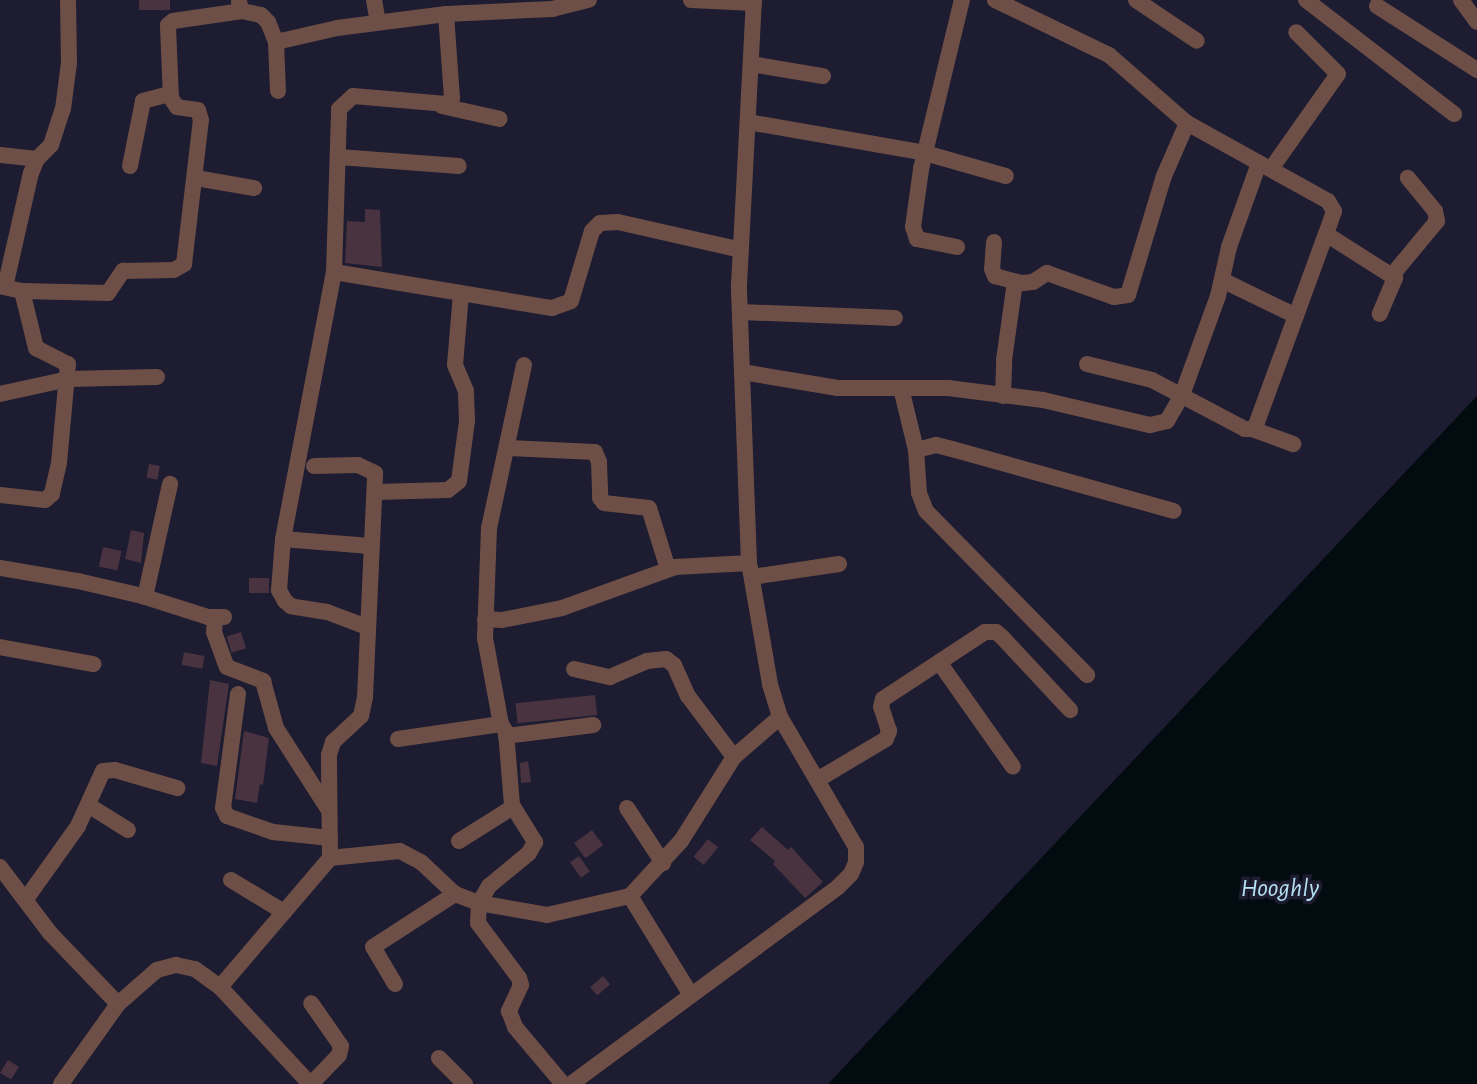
<!DOCTYPE html>
<html>
<head>
<meta charset="utf-8">
<style>
  body { margin:0 }
  #map { position:relative; width:1477px; height:1084px; overflow:hidden; background:#1d1c30; font-family:"Alegreya Sans",sans-serif }
  div>[style] { position:absolute }
  [style*='--x'] { left:calc(var(--x)*1px); top:calc(var(--y)*1px); width:calc(var(--w)*1px); rotate:calc(var(--a)*1deg) }
  .water>* { inset:0; background:#020b0f }
  .building>* { inset:0; background:#493341; transform-origin:0 0 }
  .minor>* { height:16px; margin:-8px; padding:0 8px; transform-origin:8px; border-radius:8px; background:#6e4f47 }
  span { translate:-50% -50%; white-space:nowrap; text-align:center; line-height:1.15; -webkit-text-stroke:7px #1d1c30; paint-order:stroke }
  .water-label { font-size:26px; color:#b6e1f3; font-style:italic }
</style>
</head>
<body>
<div id="map">
  <div class="water">
    <i style="clip-path:polygon(1477px 396px,1477px 1084px,828px 1084px)"></i>
  </div>
  <div class="building">
    <i style="left:139px;top:0;width:31px;height:10px"></i>
    <i style="clip-path:polygon(365px 209px,380px 210px,382px 267px,345px 263px,347px 221px,365px 222px)"></i>
    <i style="left:149px;top:464px;width:11px;height:14px;rotate:10deg"></i>
    <i style="clip-path:polygon(131px 530px,144px 533px,141px 563px,125px 559px)"></i>
    <i style="left:103px;top:547px;width:19px;height:20px;rotate:12deg"></i>
    <i style="left:249px;top:578px;width:20px;height:15px"></i>
    <i style="left:241px;top:632px;width:17px;height:15px;rotate:73deg"></i>
    <i style="left:184px;top:652px;width:21px;height:13px;rotate:11deg"></i>
    <i style="clip-path:polygon(210px 680px,229px 684px,217px 766px,201px 763px)"></i>
    <i style="left:595px;top:695px;width:20px;height:80px;rotate:84deg"></i>
    <i style="clip-path:polygon(244px 731px,269px 738px,263px 785px,260px 784px,257px 803px,235px 799px)"></i>
    <i style="clip-path:polygon(528px 761px,531px 782px,521px 783px,520px 763px)"></i>
    <i style="clip-path:polygon(762px 827px,788px 850px,791px 847px,823px 882px,805px 898px,773px 864px,775px 861px,750px 840px)"></i>
    <i style="left:592px;top:830px;width:19px;height:22px;rotate:54deg"></i>
    <i style="left:708px;top:839px;width:13px;height:23px;rotate:39deg"></i>
    <i style="left:579px;top:856px;width:19px;height:11px;rotate:55deg"></i>
    <i style="left:603px;top:976px;width:11px;height:17px;rotate:49deg"></i>
    <i style="left:8px;top:1060px;width:13px;height:15px;rotate:32deg"></i>
  </div>
  <div class="minor">
    <i style="--x:374;--y:0;--w:22;--a:80"></i>
    <i style="--x:691;--y:0;--w:63;--a:2.7"></i>
    <i style="--x:995;--y:0;--w:127;--a:25.8"></i>
    <i style="--x:1109;--y:55;--w:103;--a:41.1"></i>
    <i style="--x:1187;--y:123;--w:161;--a:29"></i>
    <i style="--x:1328;--y:201;--w:12;--a:59"></i>
    <i style="--x:1334;--y:211;--w:24;--a:109"></i>
    <i style="--x:1326;--y:234;--w:82;--a:32.5"></i>
    <i style="--x:1395;--y:278;--w:39;--a:113"></i>
    <i style="--x:1136;--y:0;--w:73;--a:33.9"></i>
    <i style="--x:1306;--y:0;--w:187;--a:37.6"></i>
    <i style="--x:1461;--y:0;--w:27;--a:54"></i>
    <i style="--x:239;--y:2;--w:9;--a:72"></i>
    <i style="--x:242;--y:11;--w:19;--a:12"></i>
    <i style="--x:261;--y:15;--w:10;--a:45"></i>
    <i style="--x:268;--y:22;--w:22;--a:68"></i>
    <i style="--x:276;--y:42;--w:49;--a:87.7"></i>
    <i style="--x:1377;--y:6;--w:119;--a:32.6"></i>
    <i style="--x:276;--y:42;--w:63;--a:-12.9"></i>
    <i style="--x:337;--y:28;--w:110;--a:-7.3"></i>
    <i style="--x:446;--y:14;--w:106;--a:-2.7"></i>
    <i style="--x:552;--y:9;--w:38;--a:-14"></i>
    <i style="--x:751;--y:64;--w:73;--a:9.5"></i>
    <i style="--x:442;--y:106;--w:59;--a:12.6"></i>
    <i style="--x:748;--y:122;--w:180;--a:9.9"></i>
    <i style="--x:925;--y:153;--w:84;--a:15.9"></i>
    <i style="--x:0;--y:155;--w:37;--a:6"></i>
    <i style="--x:339;--y:157;--w:120;--a:4.3"></i>
    <i style="--x:130;--y:166;--w:66;--a:-78.7"></i>
    <i style="--x:143;--y:101;--w:28;--a:-15"></i>
    <i style="--x:1271;--y:169;--w:116;--a:-54.8"></i>
    <i style="--x:1338;--y:74;--w:59;--a:-135"></i>
    <i style="--x:196;--y:178;--w:59;--a:9.8"></i>
    <i style="--x:994;--y:242;--w:27;--a:94"></i>
    <i style="--x:992;--y:269;--w:8;--a:67"></i>
    <i style="--x:995;--y:276;--w:28;--a:15"></i>
    <i style="--x:1022;--y:283;--w:11;--a:-5"></i>
    <i style="--x:1033;--y:282;--w:17;--a:-33"></i>
    <i style="--x:1047;--y:273;--w:71;--a:19.7"></i>
    <i style="--x:1114;--y:297;--w:14;--a:-8"></i>
    <i style="--x:1128;--y:295;--w:124;--a:-73.2"></i>
    <i style="--x:1164;--y:176;--w:58;--a:-66.5"></i>
    <i style="--x:957;--y:247;--w:41;--a:-168.7"></i>
    <i style="--x:917;--y:239;--w:13;--a:-108"></i>
    <i style="--x:913;--y:227;--w:59;--a:-82.1"></i>
    <i style="--x:921;--y:169;--w:174;--a:-76.4"></i>
    <i style="--x:334;--y:272;--w:221;--a:9.4"></i>
    <i style="--x:552;--y:308;--w:20;--a:-20"></i>
    <i style="--x:571;--y:301;--w:73;--a:-73.3"></i>
    <i style="--x:592;--y:231;--w:11;--a:-45"></i>
    <i style="--x:600;--y:223;--w:18;--a:-3"></i>
    <i style="--x:618;--y:222;--w:126;--a:12.8"></i>
    <i style="--x:1393;--y:274;--w:69;--a:-50.3"></i>
    <i style="--x:1437;--y:221;--w:10;--a:-101"></i>
    <i style="--x:1435;--y:211;--w:43;--a:-129.3"></i>
    <i style="--x:1222;--y:280;--w:82;--a:25.9"></i>
    <i style="--x:0;--y:286;--w:23;--a:13"></i>
    <i style="--x:22;--y:291;--w:59;--a:76.2"></i>
    <i style="--x:36;--y:348;--w:36;--a:27"></i>
    <i style="--x:68;--y:364;--w:99;--a:95.2"></i>
    <i style="--x:59;--y:463;--w:32;--a:103"></i>
    <i style="--x:52;--y:494;--w:9;--a:139"></i>
    <i style="--x:45;--y:500;--w:45;--a:-173.7"></i>
    <i style="--x:5;--y:287;--w:117;--a:-77.2"></i>
    <i style="--x:31;--y:173;--w:15;--a:-67"></i>
    <i style="--x:37;--y:159;--w:20;--a:-45"></i>
    <i style="--x:51;--y:145;--w:38;--a:-72"></i>
    <i style="--x:63;--y:109;--w:46;--a:-82.6"></i>
    <i style="--x:69;--y:63;--w:63;--a:-90.9"></i>
    <i style="--x:22;--y:291;--w:86;--a:1.3"></i>
    <i style="--x:108;--y:293;--w:27;--a:-56"></i>
    <i style="--x:123;--y:271;--w:51;--a:-1.1"></i>
    <i style="--x:174;--y:270;--w:12;--a:-31"></i>
    <i style="--x:184;--y:264;--w:145;--a:-83.3"></i>
    <i style="--x:201;--y:120;--w:10;--a:-107"></i>
    <i style="--x:198;--y:110;--w:21;--a:-172"></i>
    <i style="--x:177;--y:107;--w:11;--a:-124"></i>
    <i style="--x:171;--y:98;--w:73;--a:-92.4"></i>
    <i style="--x:168;--y:25;--w:6;--a:-39"></i>
    <i style="--x:173;--y:21;--w:70;--a:-8.2"></i>
    <i style="--x:740;--y:312;--w:155;--a:2.2"></i>
    <i style="--x:1087;--y:364;--w:67;--a:13.8"></i>
    <i style="--x:1152;--y:380;--w:105;--a:27.8"></i>
    <i style="--x:1245;--y:429;--w:7;--a:0"></i>
    <i style="--x:1252;--y:429;--w:6;--a:-45"></i>
    <i style="--x:1256;--y:425;--w:203;--a:-69.9"></i>
    <i style="--x:524;--y:365;--w:167;--a:102.1"></i>
    <i style="--x:489;--y:528;--w:110;--a:92.1"></i>
    <i style="--x:485;--y:638;--w:87;--a:79.5"></i>
    <i style="--x:501;--y:724;--w:9;--a:58"></i>
    <i style="--x:506;--y:732;--w:73;--a:85.3"></i>
    <i style="--x:512;--y:805;--w:44;--a:58.1"></i>
    <i style="--x:535;--y:842;--w:13;--a:119"></i>
    <i style="--x:529;--y:853;--w:52;--a:140.5"></i>
    <i style="--x:489;--y:886;--w:20;--a:120"></i>
    <i style="--x:479;--y:903;--w:20;--a:93"></i>
    <i style="--x:478;--y:923;--w:69;--a:53.3"></i>
    <i style="--x:519;--y:978;--w:7;--a:74"></i>
    <i style="--x:521;--y:985;--w:29;--a:115"></i>
    <i style="--x:509;--y:1011;--w:17;--a:69"></i>
    <i style="--x:515;--y:1027;--w:75;--a:49.9"></i>
    <i style="--x:742;--y:372;--w:97;--a:9.5"></i>
    <i style="--x:838;--y:388;--w:110;--a:0"></i>
    <i style="--x:948;--y:388;--w:96;--a:7.2"></i>
    <i style="--x:1043;--y:400;--w:110;--a:13.2"></i>
    <i style="--x:1150;--y:425;--w:17;--a:-13"></i>
    <i style="--x:1167;--y:421;--w:30;--a:-60"></i>
    <i style="--x:1182;--y:395;--w:105;--a:-70"></i>
    <i style="--x:1218;--y:296;--w:50;--a:-77.3"></i>
    <i style="--x:1229;--y:247;--w:89;--a:-70.3"></i>
    <i style="--x:901;--y:388;--w:64;--a:76.4"></i>
    <i style="--x:916;--y:450;--w:43;--a:86"></i>
    <i style="--x:919;--y:493;--w:19;--a:69"></i>
    <i style="--x:926;--y:511;--w:230;--a:45.5"></i>
    <i style="--x:0;--y:394;--w:70;--a:-12.4"></i>
    <i style="--x:68;--y:379;--w:89;--a:-1.3"></i>
    <i style="--x:1003;--y:396;--w:36;--a:-88"></i>
    <i style="--x:1004;--y:360;--w:79;--a:-82"></i>
    <i style="--x:1252;--y:429;--w:44;--a:20.1"></i>
    <i style="--x:507;--y:448;--w:88;--a:2.6"></i>
    <i style="--x:595;--y:452;--w:11;--a:68"></i>
    <i style="--x:599;--y:462;--w:36;--a:88"></i>
    <i style="--x:600;--y:498;--w:6;--a:51"></i>
    <i style="--x:604;--y:503;--w:45;--a:6.3"></i>
    <i style="--x:649;--y:508;--w:64;--a:72.7"></i>
    <i style="--x:916;--y:450;--w:21;--a:-14"></i>
    <i style="--x:936;--y:445;--w:16;--a:14"></i>
    <i style="--x:952;--y:449;--w:230;--a:15.6"></i>
    <i style="--x:376;--y:492;--w:72;--a:-1.6"></i>
    <i style="--x:448;--y:490;--w:14;--a:-39"></i>
    <i style="--x:459;--y:481;--w:61;--a:-82.4"></i>
    <i style="--x:467;--y:421;--w:30;--a:-92"></i>
    <i style="--x:466;--y:391;--w:28;--a:-113"></i>
    <i style="--x:455;--y:365;--w:71;--a:-85.2"></i>
    <i style="--x:283;--y:539;--w:87;--a:4.6"></i>
    <i style="--x:0;--y:568;--w:79;--a:9.5"></i>
    <i style="--x:78;--y:581;--w:66;--a:13.2"></i>
    <i style="--x:142;--y:596;--w:69;--a:17.7"></i>
    <i style="--x:208;--y:617;--w:16;--a:0"></i>
    <i style="--x:752;--y:577;--w:88;--a:-8.5"></i>
    <i style="--x:145;--y:597;--w:116;--a:-77.5"></i>
    <i style="--x:215;--y:619;--w:13;--a:94"></i>
    <i style="--x:214;--y:632;--w:37;--a:70"></i>
    <i style="--x:227;--y:667;--w:39;--a:21"></i>
    <i style="--x:263;--y:681;--w:49;--a:74.5"></i>
    <i style="--x:276;--y:728;--w:96;--a:57.3"></i>
    <i style="--x:485;--y:619;--w:17;--a:3"></i>
    <i style="--x:502;--y:620;--w:61;--a:-11.3"></i>
    <i style="--x:562;--y:608;--w:120;--a:-19.9"></i>
    <i style="--x:675;--y:567;--w:74;--a:-3.1"></i>
    <i style="--x:367;--y:627;--w:43;--a:-159.4"></i>
    <i style="--x:327;--y:612;--w:36;--a:-171"></i>
    <i style="--x:291;--y:606;--w:8;--a:-140"></i>
    <i style="--x:285;--y:601;--w:13;--a:-119"></i>
    <i style="--x:279;--y:590;--w:51;--a:-85.5"></i>
    <i style="--x:283;--y:539;--w:272;--a:-79.2"></i>
    <i style="--x:334;--y:272;--w:163;--a:-88.2"></i>
    <i style="--x:339;--y:109;--w:19;--a:-43"></i>
    <i style="--x:353;--y:96;--w:94;--a:4.9"></i>
    <i style="--x:447;--y:104;--w:8;--a:-50"></i>
    <i style="--x:452;--y:98;--w:84;--a:-94.1"></i>
    <i style="--x:0;--y:647;--w:95;--a:10.4"></i>
    <i style="--x:939;--y:662;--w:128;--a:54.8"></i>
    <i style="--x:574;--y:669;--w:37;--a:13"></i>
    <i style="--x:610;--y:677;--w:40;--a:-23.4"></i>
    <i style="--x:647;--y:661;--w:19;--a:-6"></i>
    <i style="--x:666;--y:659;--w:10;--a:37"></i>
    <i style="--x:674;--y:665;--w:34;--a:66"></i>
    <i style="--x:688;--y:696;--w:76;--a:53"></i>
    <i style="--x:238;--y:694;--w:115;--a:97.5"></i>
    <i style="--x:223;--y:808;--w:9;--a:63"></i>
    <i style="--x:227;--y:816;--w:49;--a:19.2"></i>
    <i style="--x:273;--y:832;--w:57;--a:6"></i>
    <i style="--x:506;--y:736;--w:88;--a:-7.2"></i>
    <i style="--x:398;--y:739;--w:104;--a:-8.3"></i>
    <i style="--x:817;--y:780;--w:80;--a:-30.7"></i>
    <i style="--x:886;--y:739;--w:9;--a:-69"></i>
    <i style="--x:889;--y:731;--w:25;--a:-108"></i>
    <i style="--x:881;--y:707;--w:8;--a:-76"></i>
    <i style="--x:883;--y:699;--w:122;--a:-33.3"></i>
    <i style="--x:985;--y:632;--w:11;--a:0"></i>
    <i style="--x:996;--y:632;--w:8;--a:40"></i>
    <i style="--x:1002;--y:637;--w:100;--a:47"></i>
    <i style="--x:88;--y:805;--w:47;--a:32"></i>
    <i style="--x:627;--y:808;--w:66;--a:56.8"></i>
    <i style="--x:459;--y:841;--w:64;--a:-32.2"></i>
    <i style="--x:330;--y:858;--w:70;--a:-5.7"></i>
    <i style="--x:400;--y:851;--w:24;--a:28"></i>
    <i style="--x:421;--y:862;--w:47;--a:43.3"></i>
    <i style="--x:455;--y:894;--w:26;--a:21"></i>
    <i style="--x:479;--y:903;--w:69;--a:10"></i>
    <i style="--x:547;--y:915;--w:85;--a:-12.9"></i>
    <i style="--x:630;--y:896;--w:75;--a:-47.2"></i>
    <i style="--x:681;--y:841;--w:99;--a:-57.8"></i>
    <i style="--x:734;--y:757;--w:61;--a:-41"></i>
    <i style="--x:0;--y:867;--w:83;--a:52.9"></i>
    <i style="--x:50;--y:933;--w:98;--a:46.2"></i>
    <i style="--x:231;--y:880;--w:62;--a:31.1"></i>
    <i style="--x:630;--y:896;--w:116;--a:58.4"></i>
    <i style="--x:26;--y:899;--w:90;--a:-54.5"></i>
    <i style="--x:78;--y:826;--w:60;--a:-65.6"></i>
    <i style="--x:103;--y:771;--w:12;--a:-5"></i>
    <i style="--x:115;--y:770;--w:65;--a:16.2"></i>
    <i style="--x:395;--y:984;--w:43;--a:-120.7"></i>
    <i style="--x:373;--y:947;--w:98;--a:-32.9"></i>
    <i style="--x:220;--y:987;--w:170;--a:-49.5"></i>
    <i style="--x:330;--y:858;--w:103;--a:-90.6"></i>
    <i style="--x:329;--y:755;--w:14;--a:-73"></i>
    <i style="--x:333;--y:742;--w:38;--a:-43"></i>
    <i style="--x:361;--y:716;--w:19;--a:-78"></i>
    <i style="--x:365;--y:697;--w:224;--a:-87.4"></i>
    <i style="--x:375;--y:473;--w:19;--a:-155"></i>
    <i style="--x:358;--y:465;--w:44;--a:178.7"></i>
    <i style="--x:439;--y:1058;--w:37;--a:45"></i>
    <i style="--x:61;--y:1084;--w:98;--a:-54.5"></i>
    <i style="--x:118;--y:1004;--w:52;--a:-41.1"></i>
    <i style="--x:157;--y:970;--w:20;--a:-15"></i>
    <i style="--x:176;--y:965;--w:19;--a:12"></i>
    <i style="--x:195;--y:969;--w:31;--a:36"></i>
    <i style="--x:220;--y:987;--w:132;--a:47.1"></i>
    <i style="--x:311;--y:1084;--w:40;--a:-46"></i>
    <i style="--x:339;--y:1055;--w:9;--a:-77"></i>
    <i style="--x:341;--y:1046;--w:52;--a:-124.9"></i>
    <i style="--x:571;--y:1084;--w:332;--a:-36.4"></i>
    <i style="--x:838;--y:887;--w:18;--a:-45"></i>
    <i style="--x:851;--y:874;--w:13;--a:-67"></i>
    <i style="--x:856;--y:862;--w:15;--a:-90"></i>
    <i style="--x:856;--y:847;--w:151;--a:-120.3"></i>
    <i style="--x:780;--y:717;--w:34;--a:-107"></i>
    <i style="--x:770;--y:684;--w:123;--a:-99.8"></i>
    <i style="--x:749;--y:563;--w:278;--a:-92.1"></i>
    <i style="--x:739;--y:285;--w:285;--a:-87"></i>
  </div>
  <div class="water-label">
    <span style="left:1280px;top:889px">Hooghly</span>
  </div>
</div>
</body>
</html>
